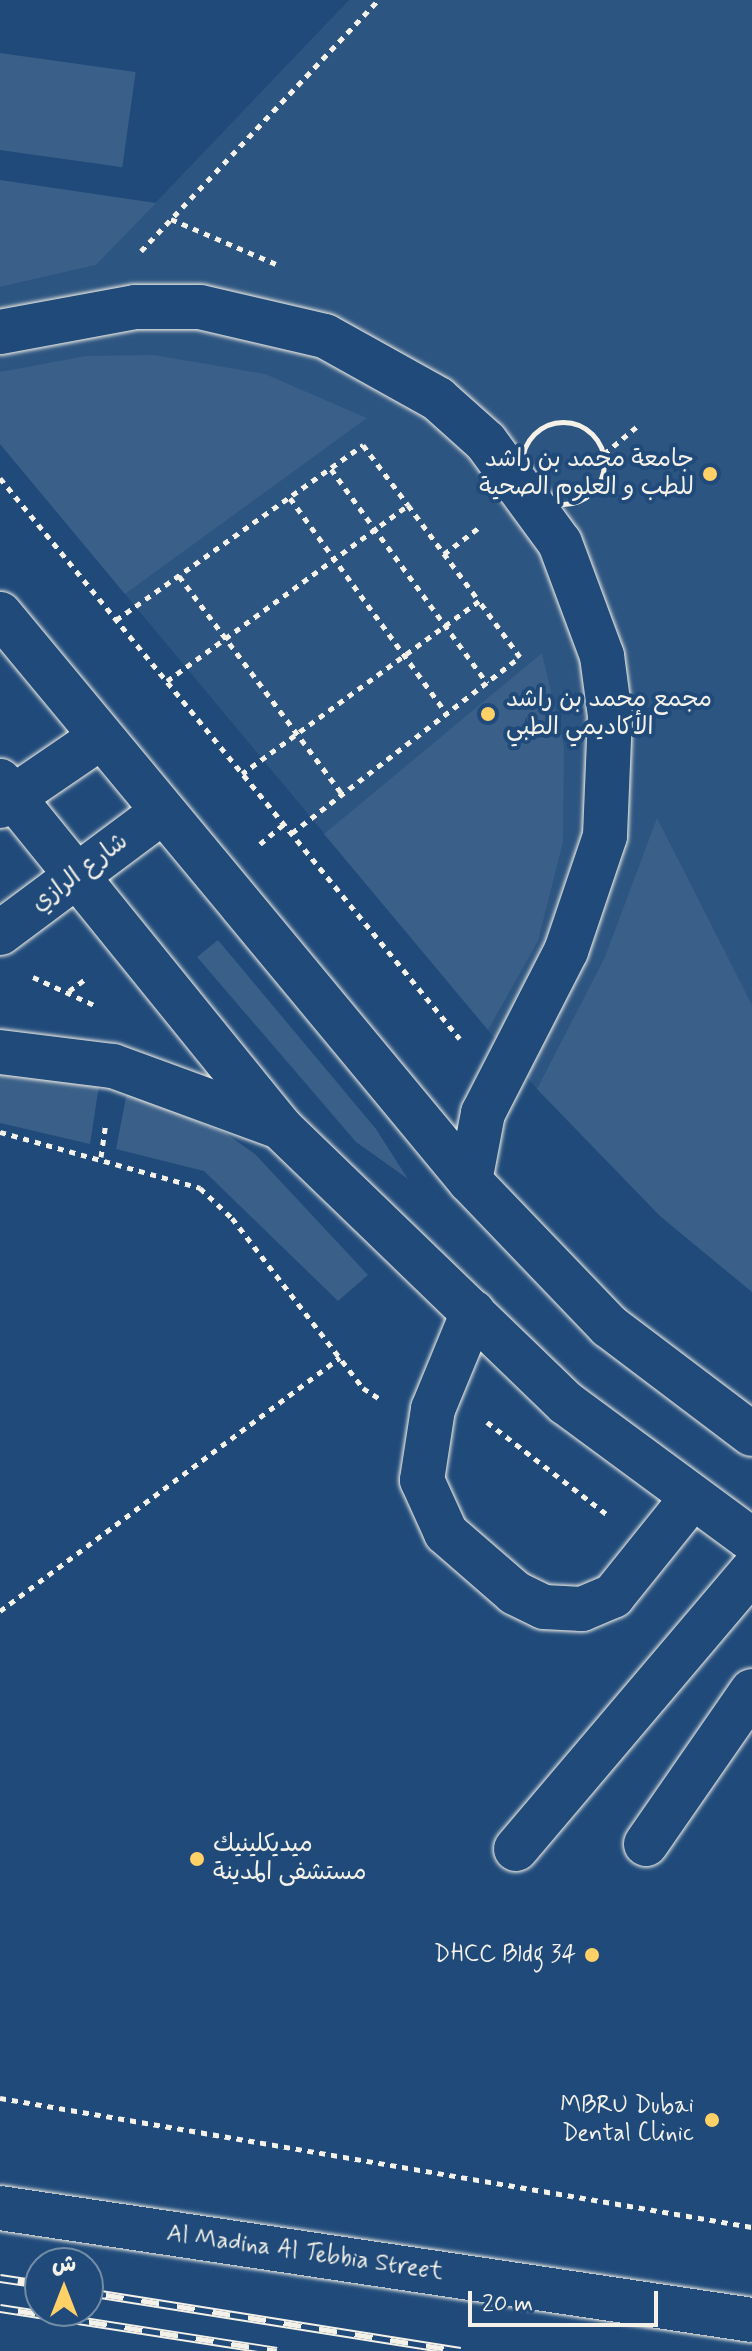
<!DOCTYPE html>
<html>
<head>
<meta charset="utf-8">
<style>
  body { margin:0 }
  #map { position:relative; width:752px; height:2351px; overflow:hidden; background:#1f4a7a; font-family:Mynerve,"Playpen Sans Arabic",sans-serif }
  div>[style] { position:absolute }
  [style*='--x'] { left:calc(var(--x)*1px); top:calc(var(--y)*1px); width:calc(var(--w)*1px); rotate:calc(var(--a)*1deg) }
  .built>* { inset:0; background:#2d5581 }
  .green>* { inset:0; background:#3a5f88; transform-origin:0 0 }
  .path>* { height:5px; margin-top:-2.5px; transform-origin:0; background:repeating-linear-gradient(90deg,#f4f1e8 0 6px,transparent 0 12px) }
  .path>.ring { margin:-2.5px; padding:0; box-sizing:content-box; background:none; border:5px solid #f4f1e8; border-radius:50% }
  .roads { filter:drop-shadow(0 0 2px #f4f1e8) drop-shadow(0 0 2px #f4f1e8) }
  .minor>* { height:44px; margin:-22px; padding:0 22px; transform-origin:22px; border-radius:22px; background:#1f4a7a }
  .rail>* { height:9px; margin-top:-4.5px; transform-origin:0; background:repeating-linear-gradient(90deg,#1f4a7a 0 18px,#f4f1e8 0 36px); box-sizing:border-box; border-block:2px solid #f4f1e8 }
  .dots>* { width:22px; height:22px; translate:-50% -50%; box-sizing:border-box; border:4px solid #1f4a7a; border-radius:50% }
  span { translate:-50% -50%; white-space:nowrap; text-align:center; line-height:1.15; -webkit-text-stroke:8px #1f4a7a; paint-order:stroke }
  .poi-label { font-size:24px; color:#f4f1e8 }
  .right { translate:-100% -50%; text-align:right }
  .left { translate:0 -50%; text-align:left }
  .street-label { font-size:24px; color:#f4f1e8 }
  .north { position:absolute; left:24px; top:2247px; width:80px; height:80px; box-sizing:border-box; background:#1f4a7a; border:2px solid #748da6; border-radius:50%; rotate:0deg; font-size:22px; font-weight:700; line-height:32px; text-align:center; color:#f4f1e8 }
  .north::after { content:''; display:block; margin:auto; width:28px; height:36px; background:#ffd166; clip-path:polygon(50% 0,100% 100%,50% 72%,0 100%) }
  .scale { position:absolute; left:468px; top:2291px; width:190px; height:36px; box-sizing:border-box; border:4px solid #f4f1e8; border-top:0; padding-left:10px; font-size:24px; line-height:28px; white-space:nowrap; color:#f4f1e8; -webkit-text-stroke:6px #1f4a7a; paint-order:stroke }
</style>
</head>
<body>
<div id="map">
  <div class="built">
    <i style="clip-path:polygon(349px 0,752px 0,752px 1292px,660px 1216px,537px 1089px,0 444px,0 287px,96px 265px)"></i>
  </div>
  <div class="green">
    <i style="left:0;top:53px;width:137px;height:96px;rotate:8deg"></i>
    <i style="clip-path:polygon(0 180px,156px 203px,96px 265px,0 287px)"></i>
    <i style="clip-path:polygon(154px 355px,265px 374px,367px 418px,125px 594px,0 444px,0 372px,86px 356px)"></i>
    <i style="clip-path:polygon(542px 653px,564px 747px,563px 842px,538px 941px,488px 1030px,324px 834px)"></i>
    <i style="clip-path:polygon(657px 818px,752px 1005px,752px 1292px,660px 1216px,537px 1089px,605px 957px)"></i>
    <i style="clip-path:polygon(218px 940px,376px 1129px,408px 1179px,356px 1142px,197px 957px)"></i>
    <i style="clip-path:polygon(0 1070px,100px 1079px,90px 1144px,0 1123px)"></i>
    <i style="clip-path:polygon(127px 1092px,225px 1133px,255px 1154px,368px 1275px,338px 1301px,204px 1171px,116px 1149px)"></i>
  </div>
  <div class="path">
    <i style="--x:171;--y:219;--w:114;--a:23.2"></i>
    <i style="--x:141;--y:251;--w:345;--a:-46.6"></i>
    <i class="ring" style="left:522px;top:422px;width:77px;height:77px"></i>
    <i style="--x:604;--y:454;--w:47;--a:-39.8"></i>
    <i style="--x:331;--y:469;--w:265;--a:53.9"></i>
    <i style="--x:0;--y:478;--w:725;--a:50.65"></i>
    <i style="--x:290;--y:498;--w:267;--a:54"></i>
    <i style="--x:444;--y:554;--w:46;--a:-37.1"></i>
    <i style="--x:179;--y:576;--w:272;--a:53.2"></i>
    <i style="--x:116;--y:620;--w:303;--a:-35.3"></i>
    <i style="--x:363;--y:445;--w:75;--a:53.1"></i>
    <i style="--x:167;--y:681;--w:298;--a:-36.1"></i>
    <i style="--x:408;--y:505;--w:119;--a:53.5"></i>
    <i style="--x:479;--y:601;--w:293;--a:143.9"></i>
    <i style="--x:292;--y:833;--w:288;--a:-37.7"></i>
    <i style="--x:520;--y:657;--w:69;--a:-126.2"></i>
    <i style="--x:260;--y:844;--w:31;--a:-40"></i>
    <i style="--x:33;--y:977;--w:69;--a:24.7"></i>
    <i style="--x:69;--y:991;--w:22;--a:-36"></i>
    <i style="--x:0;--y:1132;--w:208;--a:15.6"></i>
    <i style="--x:200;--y:1188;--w:44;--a:43.2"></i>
    <i style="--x:232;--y:1218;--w:215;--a:52.4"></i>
    <i style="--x:363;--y:1388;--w:20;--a:33"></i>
    <i style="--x:101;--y:1157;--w:35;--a:-82"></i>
    <i style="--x:487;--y:1422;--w:154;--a:37.6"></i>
    <i style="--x:0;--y:1611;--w:424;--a:-36.7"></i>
    <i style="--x:0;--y:2098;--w:763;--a:9.73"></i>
  </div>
  <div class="roads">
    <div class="minor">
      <i style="--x:0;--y:332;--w:137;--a:-10.5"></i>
      <i style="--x:135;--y:307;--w:65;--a:0"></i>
      <i style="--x:200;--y:307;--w:128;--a:13.1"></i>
      <i style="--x:325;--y:336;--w:129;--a:29.1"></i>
      <i style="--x:438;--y:399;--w:64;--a:41.9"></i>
      <i style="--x:486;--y:442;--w:125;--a:53.8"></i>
      <i style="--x:560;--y:543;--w:121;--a:69.6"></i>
      <i style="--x:602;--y:656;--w:61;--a:82.4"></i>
      <i style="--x:610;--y:716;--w:120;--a:92.4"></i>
      <i style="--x:605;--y:836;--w:121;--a:108.7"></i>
      <i style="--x:566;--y:951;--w:182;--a:117.1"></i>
      <i style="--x:483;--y:1113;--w:69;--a:100.8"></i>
      <i style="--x:0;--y:614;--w:736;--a:50.34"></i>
      <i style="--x:470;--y:1181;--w:201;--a:46.2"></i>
      <i style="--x:609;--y:1326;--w:179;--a:37.1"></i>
      <i style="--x:0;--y:781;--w:447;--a:51"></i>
      <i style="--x:281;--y:1128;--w:396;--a:44"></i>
      <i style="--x:566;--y:1403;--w:231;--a:36.4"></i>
      <i style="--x:0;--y:806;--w:122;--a:-34.3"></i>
      <i style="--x:0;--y:933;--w:201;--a:-36.7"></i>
      <i style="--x:0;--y:1052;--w:114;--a:7.1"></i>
      <i style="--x:113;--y:1066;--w:171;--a:20.1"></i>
      <i style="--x:473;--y:1312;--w:105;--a:112.4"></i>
      <i style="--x:433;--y:1409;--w:72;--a:98.8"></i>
      <i style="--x:422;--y:1480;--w:58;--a:65.6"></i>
      <i style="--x:446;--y:1533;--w:91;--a:41"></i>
      <i style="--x:515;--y:1593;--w:32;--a:26"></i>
      <i style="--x:544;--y:1607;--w:38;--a:3"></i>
      <i style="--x:582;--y:1609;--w:34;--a:-23"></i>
      <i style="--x:613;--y:1596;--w:124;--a:-51.2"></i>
      <i style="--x:646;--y:1844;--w:186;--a:-55.3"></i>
      <i style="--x:516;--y:1849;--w:365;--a:-49.7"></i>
      <i style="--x:0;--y:2208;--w:760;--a:8.47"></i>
    </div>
  </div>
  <div class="rail">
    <i style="--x:0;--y:2278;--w:40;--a:8.5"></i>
    <i style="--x:88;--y:2292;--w:377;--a:9"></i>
    <i style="--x:0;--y:2308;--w:280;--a:8.8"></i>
  </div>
  <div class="dots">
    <i style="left:710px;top:474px;background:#ffd166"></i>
    <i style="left:488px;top:714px;background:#ffd166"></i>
    <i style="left:197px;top:1859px;background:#ffd166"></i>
    <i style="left:592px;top:1955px;background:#ffd166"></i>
    <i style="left:712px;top:2120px;background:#ffd166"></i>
  </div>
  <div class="poi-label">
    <span class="right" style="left:694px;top:474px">جامعة محمد بن راشد<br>للطب و العلوم الصحية</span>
    <span class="left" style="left:506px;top:714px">مجمع محمد بن راشد<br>الأكاديمي الطبي</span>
    <span class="left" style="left:213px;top:1859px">ميديكلينيك<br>مستشفى المدينة</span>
    <span class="right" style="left:576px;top:1955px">DHCC Bldg 34</span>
    <span class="right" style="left:694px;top:2120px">MBRU Dubai<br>Dental Clinic</span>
  </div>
  <div class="street-label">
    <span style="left:80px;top:873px;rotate:-37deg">شارع الرازي</span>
    <span style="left:305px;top:2253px;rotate:8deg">Al Madina Al Tebbia Street</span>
  </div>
  <div class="north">ش</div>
  <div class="scale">20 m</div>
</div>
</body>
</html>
